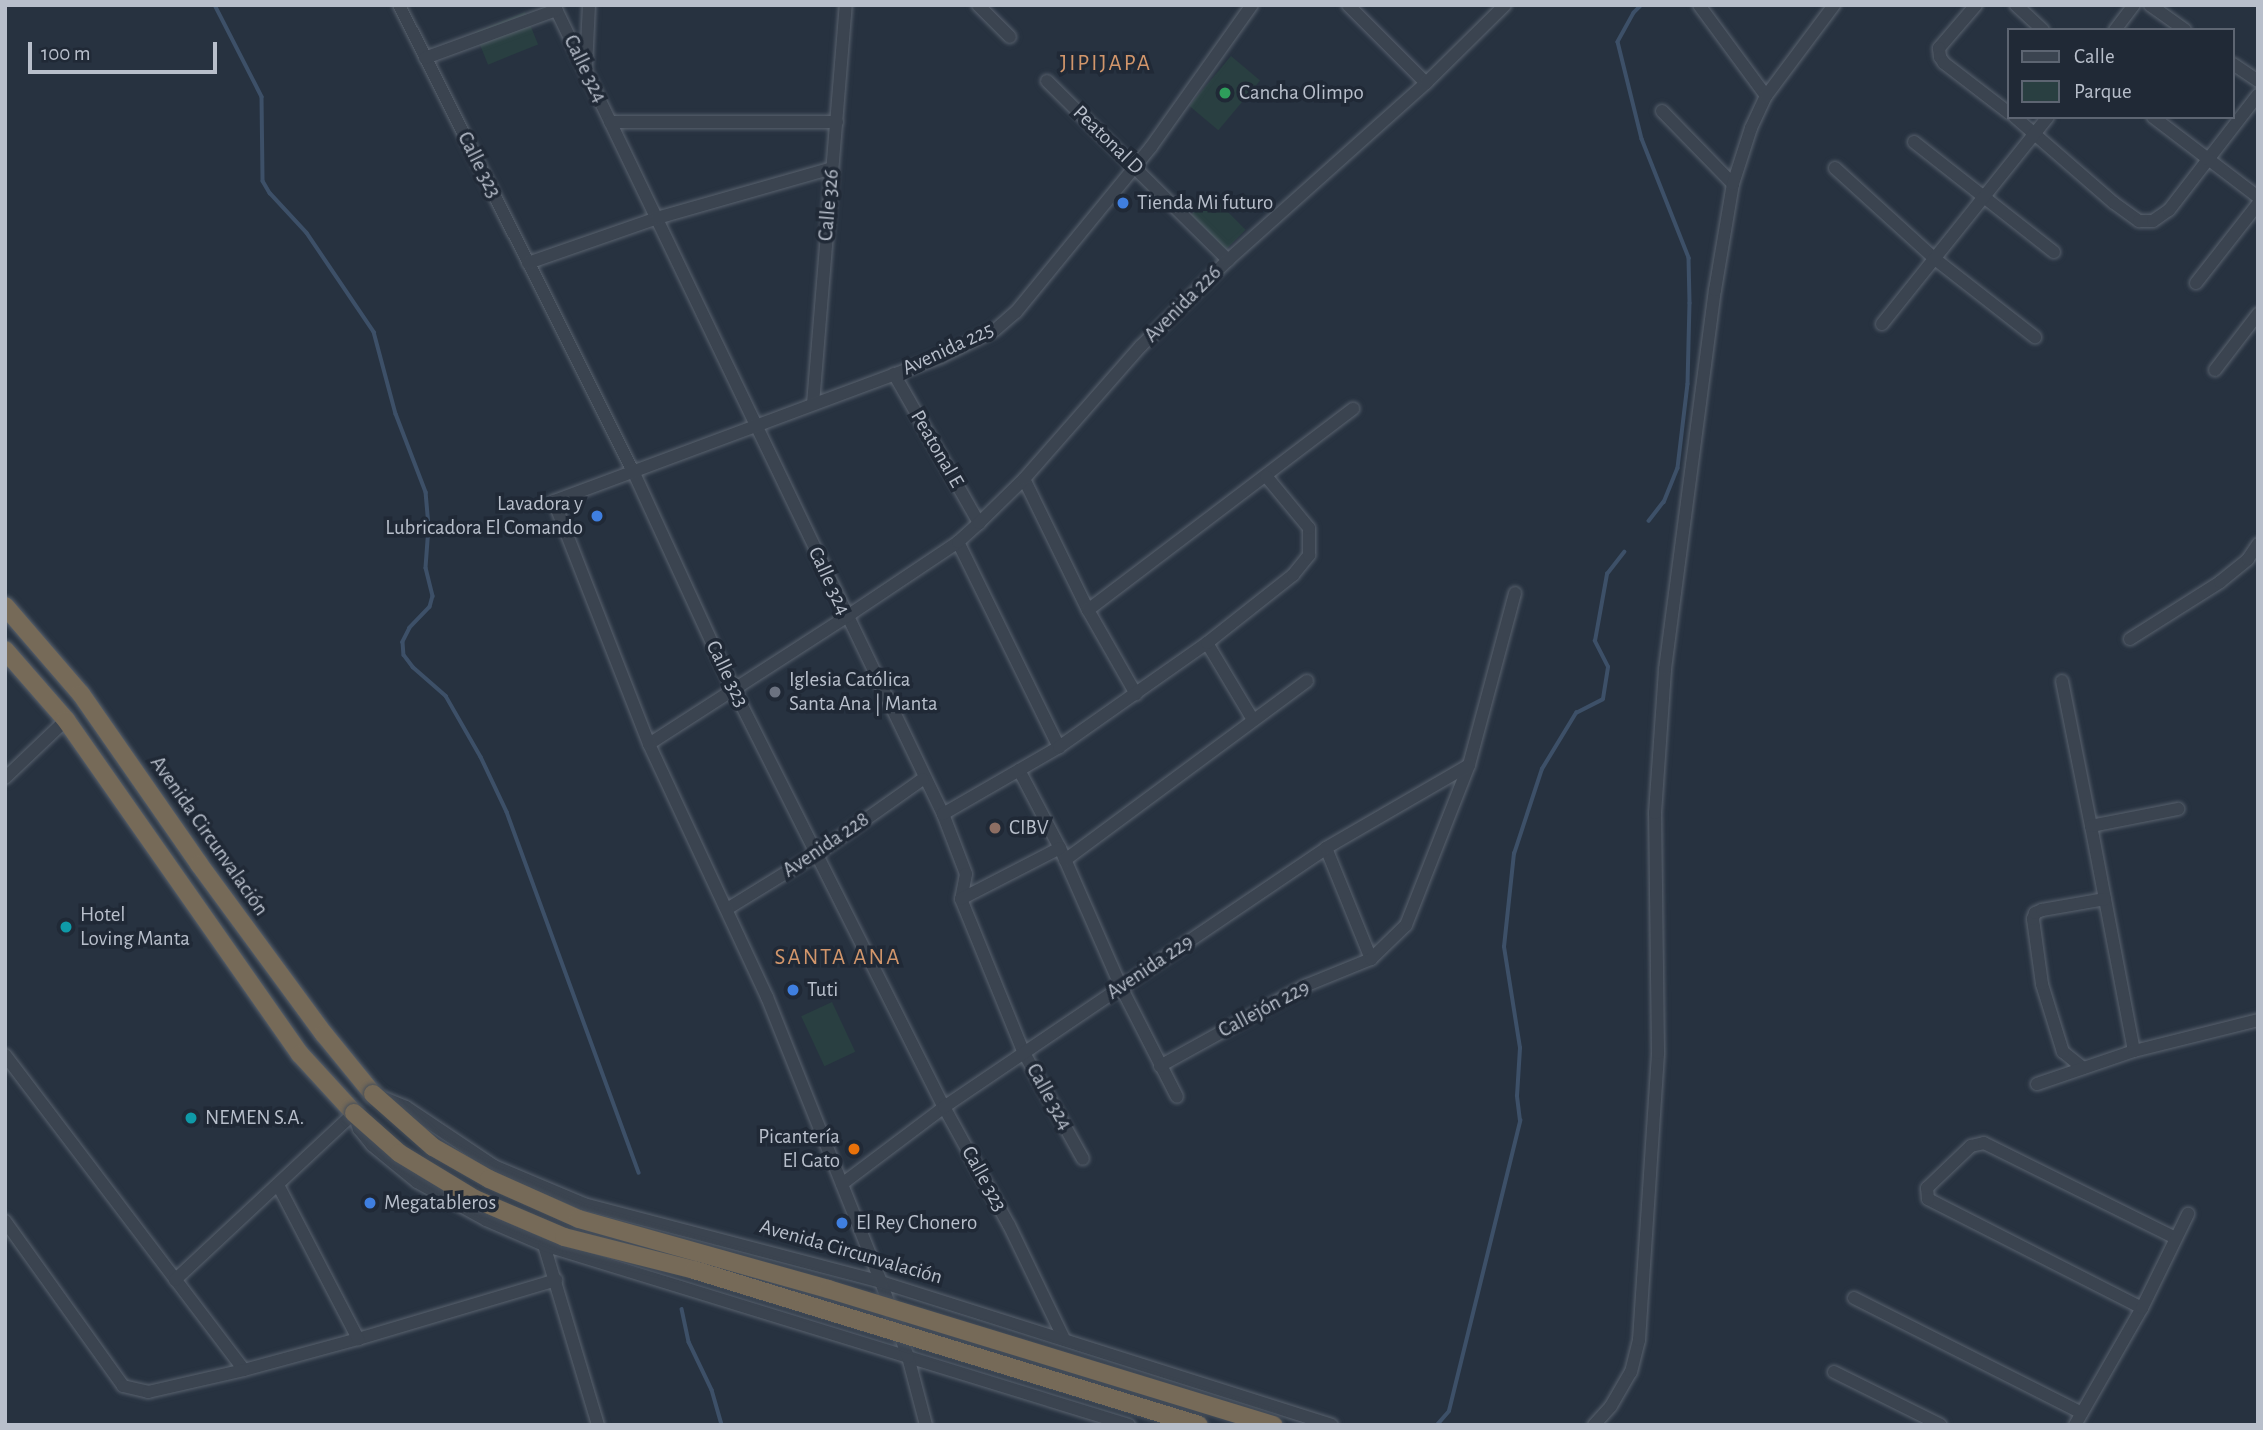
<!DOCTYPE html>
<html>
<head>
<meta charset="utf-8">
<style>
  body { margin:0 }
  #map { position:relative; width:2263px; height:1430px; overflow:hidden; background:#273240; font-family:"Alegreya Sans",sans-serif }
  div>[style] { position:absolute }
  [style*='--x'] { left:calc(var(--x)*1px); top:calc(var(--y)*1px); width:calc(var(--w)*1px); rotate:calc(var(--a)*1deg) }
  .green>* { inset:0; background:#293f41; transform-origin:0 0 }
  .stream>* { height:3.5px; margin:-1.75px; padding:0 1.75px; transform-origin:1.75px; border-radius:1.75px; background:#3d5068 }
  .roads { filter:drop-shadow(0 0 2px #59626e) drop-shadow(0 0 2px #59626e) }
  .minor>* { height:12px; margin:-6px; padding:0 6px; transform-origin:6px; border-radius:6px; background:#3b4450 }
  .highway>* { height:18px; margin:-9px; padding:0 9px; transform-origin:9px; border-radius:9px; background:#766a58 }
  .bridges { filter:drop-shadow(0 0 2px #464f5b) drop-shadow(0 0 2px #464f5b) }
  .highway-bridge>* { height:18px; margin:-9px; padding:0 9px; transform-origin:9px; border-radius:9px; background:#766a58 }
  .dots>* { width:19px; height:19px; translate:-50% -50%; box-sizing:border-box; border:4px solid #202936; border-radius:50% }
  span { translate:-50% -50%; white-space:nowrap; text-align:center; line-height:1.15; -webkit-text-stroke:7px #202936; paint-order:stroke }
  .street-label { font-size:21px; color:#b8bfcb }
  .poi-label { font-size:21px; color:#b8bfcb }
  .left { translate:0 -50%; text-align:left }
  .right { translate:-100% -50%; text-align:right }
  .neighbourhood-label { font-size:23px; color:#d2966b; letter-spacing:2px }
  .frame { position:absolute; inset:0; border:7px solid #b8bfcb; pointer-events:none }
  .legend { position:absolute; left:2007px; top:28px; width:228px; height:91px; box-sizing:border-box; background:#202936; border:2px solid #5d6572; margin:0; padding:9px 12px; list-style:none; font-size:21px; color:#b8bfcb }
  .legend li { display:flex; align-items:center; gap:14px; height:35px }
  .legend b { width:35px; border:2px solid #5d6572 }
  .scale { position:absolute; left:28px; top:42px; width:189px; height:32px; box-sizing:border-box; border:4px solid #b8bfcb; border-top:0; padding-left:9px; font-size:21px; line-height:24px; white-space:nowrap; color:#b8bfcb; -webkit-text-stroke:5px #202936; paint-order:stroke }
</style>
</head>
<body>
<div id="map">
  <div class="green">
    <i style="left:525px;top:12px;width:35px;height:54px;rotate:68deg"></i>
    <i style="left:1231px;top:56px;width:38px;height:65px;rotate:40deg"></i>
    <i style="left:1211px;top:195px;width:49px;height:28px;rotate:45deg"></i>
    <i style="left:832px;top:1002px;width:55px;height:34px;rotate:65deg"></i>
  </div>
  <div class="stream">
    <i style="--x:215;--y:5;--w:103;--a:62.9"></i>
    <i style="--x:262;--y:97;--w:84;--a:89.3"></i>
    <i style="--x:263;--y:181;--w:14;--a:60"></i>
    <i style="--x:270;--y:193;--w:54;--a:47.2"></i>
    <i style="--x:307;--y:233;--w:120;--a:55.9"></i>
    <i style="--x:374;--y:332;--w:85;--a:75"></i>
    <i style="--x:396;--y:414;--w:84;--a:69"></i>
    <i style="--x:426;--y:492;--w:35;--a:85"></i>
    <i style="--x:429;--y:527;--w:41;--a:94.2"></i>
    <i style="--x:426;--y:568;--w:29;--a:76"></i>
    <i style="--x:433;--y:596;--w:11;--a:105"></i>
    <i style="--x:430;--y:607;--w:29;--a:134"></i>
    <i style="--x:410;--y:628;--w:16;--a:117"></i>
    <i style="--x:403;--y:642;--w:13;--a:86"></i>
    <i style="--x:404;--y:655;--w:15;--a:53"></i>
    <i style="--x:413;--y:667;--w:44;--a:41.3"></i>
    <i style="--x:446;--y:696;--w:70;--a:60.2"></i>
    <i style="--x:481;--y:757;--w:61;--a:64.7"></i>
    <i style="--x:507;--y:812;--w:384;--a:69.9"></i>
    <i style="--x:1642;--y:5;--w:11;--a:135"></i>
    <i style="--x:1634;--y:13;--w:33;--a:119"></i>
    <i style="--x:1618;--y:42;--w:100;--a:76.1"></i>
    <i style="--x:1642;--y:139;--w:128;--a:68.4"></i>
    <i style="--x:1689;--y:258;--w:45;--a:88.7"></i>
    <i style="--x:1690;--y:303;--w:81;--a:91.4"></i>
    <i style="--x:1688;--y:384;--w:85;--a:96.8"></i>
    <i style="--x:1678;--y:468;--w:37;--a:112"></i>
    <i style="--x:1664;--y:502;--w:24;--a:128"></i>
    <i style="--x:682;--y:1309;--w:34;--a:78"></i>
    <i style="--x:689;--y:1342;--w:53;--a:64.4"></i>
    <i style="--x:712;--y:1390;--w:36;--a:74"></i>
    <i style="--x:1437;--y:1425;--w:18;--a:-49"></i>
    <i style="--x:1449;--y:1411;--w:299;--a:-76.2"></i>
    <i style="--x:1520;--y:1121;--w:25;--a:-97"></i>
    <i style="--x:1517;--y:1096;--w:48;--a:-86.4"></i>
    <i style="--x:1520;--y:1048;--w:102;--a:-99"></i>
    <i style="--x:1504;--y:947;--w:94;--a:-83.9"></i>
    <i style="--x:1514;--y:854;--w:89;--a:-71.8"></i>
    <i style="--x:1542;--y:769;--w:66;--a:-58.7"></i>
    <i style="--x:1576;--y:713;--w:30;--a:-27"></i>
    <i style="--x:1603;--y:699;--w:32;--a:-81"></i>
    <i style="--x:1608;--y:667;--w:29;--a:-117"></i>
    <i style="--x:1595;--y:641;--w:68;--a:-79.8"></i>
    <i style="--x:1607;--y:574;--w:28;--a:-52"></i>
  </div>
  <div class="roads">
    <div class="minor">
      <i style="--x:399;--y:5;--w:521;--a:63.34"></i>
      <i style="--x:633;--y:471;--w:239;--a:65.3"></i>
      <i style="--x:733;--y:688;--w:469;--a:63.3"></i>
      <i style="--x:944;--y:1107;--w:135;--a:61.2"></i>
      <i style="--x:1009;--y:1225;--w:127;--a:64.2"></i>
      <i style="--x:554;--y:5;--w:898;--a:64.32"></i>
      <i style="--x:943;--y:814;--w:64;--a:69"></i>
      <i style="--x:966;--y:874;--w:25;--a:101"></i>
      <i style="--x:961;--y:899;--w:166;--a:67.8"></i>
      <i style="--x:1024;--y:1053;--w:121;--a:60.9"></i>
      <i style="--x:978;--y:5;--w:45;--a:45"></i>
      <i style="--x:1348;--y:5;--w:110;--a:45"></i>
      <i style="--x:1699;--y:5;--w:113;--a:53.6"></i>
      <i style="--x:1976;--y:5;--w:57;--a:130.7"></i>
      <i style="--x:1939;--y:48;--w:9;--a:84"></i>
      <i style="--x:1940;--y:57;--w:7;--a:56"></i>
      <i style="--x:1944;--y:63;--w:82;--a:37.6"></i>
      <i style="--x:2016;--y:5;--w:37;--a:43"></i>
      <i style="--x:2150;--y:5;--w:43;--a:35.5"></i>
      <i style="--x:2115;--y:30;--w:31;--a:-53"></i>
      <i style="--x:425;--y:58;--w:140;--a:-20.1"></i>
      <i style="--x:2233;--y:64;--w:30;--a:34"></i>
      <i style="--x:586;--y:66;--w:61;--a:-87.2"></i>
      <i style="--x:1047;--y:81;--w:255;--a:44.7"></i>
      <i style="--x:1662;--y:111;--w:102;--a:45.8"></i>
      <i style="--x:2015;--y:117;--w:131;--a:41"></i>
      <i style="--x:2114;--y:203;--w:31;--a:36"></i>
      <i style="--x:2139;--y:221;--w:14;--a:0"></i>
      <i style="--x:2153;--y:221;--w:19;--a:-35"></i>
      <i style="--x:2169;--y:210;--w:145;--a:-52.3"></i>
      <i style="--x:2153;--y:117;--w:132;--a:37.3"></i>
      <i style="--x:610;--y:122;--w:227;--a:0"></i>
      <i style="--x:1914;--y:142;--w:178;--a:38.2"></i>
      <i style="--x:1835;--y:168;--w:135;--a:42.3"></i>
      <i style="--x:1935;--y:259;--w:127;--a:38"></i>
      <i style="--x:528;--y:263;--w:137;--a:-19.2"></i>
      <i style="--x:657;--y:218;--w:182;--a:-15.9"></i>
      <i style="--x:2196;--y:283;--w:100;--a:-51.9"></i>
      <i style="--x:1882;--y:324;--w:265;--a:-51.3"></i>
      <i style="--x:2215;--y:370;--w:71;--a:-52.5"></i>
      <i style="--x:894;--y:374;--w:172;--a:60.3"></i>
      <i style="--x:813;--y:404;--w:400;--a:-85.3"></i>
      <i style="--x:1024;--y:479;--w:146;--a:64"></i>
      <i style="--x:1088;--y:610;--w:97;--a:60.3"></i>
      <i style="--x:958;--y:542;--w:229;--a:63.8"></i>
      <i style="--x:1088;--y:610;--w:333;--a:-37.2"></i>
      <i style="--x:2130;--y:639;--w:107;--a:-32.3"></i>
      <i style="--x:2220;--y:582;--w:36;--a:-39"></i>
      <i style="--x:2248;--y:559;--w:18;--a:-56"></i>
      <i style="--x:1207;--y:643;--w:90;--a:59.1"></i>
      <i style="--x:2062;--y:681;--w:148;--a:78.7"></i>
      <i style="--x:649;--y:744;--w:234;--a:-32.8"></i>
      <i style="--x:846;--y:617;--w:135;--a:-33.8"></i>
      <i style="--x:958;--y:542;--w:28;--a:-42"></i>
      <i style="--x:979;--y:523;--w:63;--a:-44.4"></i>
      <i style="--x:1024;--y:479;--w:177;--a:-48.7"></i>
      <i style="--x:1141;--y:346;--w:122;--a:-44.7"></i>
      <i style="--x:1228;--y:260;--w:266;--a:-41.8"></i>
      <i style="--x:1426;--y:83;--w:111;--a:-44.6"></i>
      <i style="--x:1019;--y:770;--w:88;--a:62.3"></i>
      <i style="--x:1060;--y:848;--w:152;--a:66.3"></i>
      <i style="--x:1121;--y:987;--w:123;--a:63"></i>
      <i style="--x:5;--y:778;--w:84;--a:-43.6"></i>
      <i style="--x:943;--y:814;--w:134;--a:-30"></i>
      <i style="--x:1059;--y:747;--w:181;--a:-35.1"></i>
      <i style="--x:1207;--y:643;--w:110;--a:-38.3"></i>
      <i style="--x:1293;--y:575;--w:26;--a:-51"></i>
      <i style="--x:1309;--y:555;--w:27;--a:-90"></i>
      <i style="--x:1309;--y:528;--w:67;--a:-129.6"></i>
      <i style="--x:1326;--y:848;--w:120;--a:67.9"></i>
      <i style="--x:1065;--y:860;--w:301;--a:-36.5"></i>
      <i style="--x:961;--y:899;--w:111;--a:-27.3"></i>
      <i style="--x:727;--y:909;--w:107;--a:-31.6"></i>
      <i style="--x:818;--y:853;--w:128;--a:-35.2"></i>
      <i style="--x:2134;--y:1051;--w:229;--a:-100.8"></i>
      <i style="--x:2091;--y:826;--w:89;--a:-11.1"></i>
      <i style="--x:5;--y:1055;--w:395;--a:52.8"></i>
      <i style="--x:244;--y:1370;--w:118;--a:-15.2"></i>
      <i style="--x:358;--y:1339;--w:207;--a:-16.6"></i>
      <i style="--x:1160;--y:1066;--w:168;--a:-28.9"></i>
      <i style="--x:1307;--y:985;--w:69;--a:-22.1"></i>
      <i style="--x:1371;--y:959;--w:49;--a:-44.2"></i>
      <i style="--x:1406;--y:925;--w:172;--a:-68.5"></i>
      <i style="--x:1469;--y:765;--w:178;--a:-75"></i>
      <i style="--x:2083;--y:1068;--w:26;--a:-141"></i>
      <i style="--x:2063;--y:1052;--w:71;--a:-107.2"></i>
      <i style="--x:2042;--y:984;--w:66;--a:-97.9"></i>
      <i style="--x:2033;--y:919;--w:6;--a:-72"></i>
      <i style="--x:2035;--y:913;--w:8;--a:-23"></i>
      <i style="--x:2042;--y:910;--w:64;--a:-9.9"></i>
      <i style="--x:2037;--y:1084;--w:102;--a:-18.8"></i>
      <i style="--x:2134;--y:1051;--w:128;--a:-14"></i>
      <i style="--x:384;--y:1098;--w:24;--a:22"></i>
      <i style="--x:406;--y:1107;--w:106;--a:33.8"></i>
      <i style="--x:494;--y:1166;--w:98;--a:22.9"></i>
      <i style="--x:584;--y:1204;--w:307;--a:14.7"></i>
      <i style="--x:881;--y:1282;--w:473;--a:17.6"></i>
      <i style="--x:842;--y:1184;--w:128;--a:-37"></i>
      <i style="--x:944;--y:1107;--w:462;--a:-34.1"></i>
      <i style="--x:1326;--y:848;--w:165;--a:-30.1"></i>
      <i style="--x:278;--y:1185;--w:174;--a:62.5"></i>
      <i style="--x:5;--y:1221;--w:203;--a:54.4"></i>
      <i style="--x:123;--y:1386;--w:26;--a:13"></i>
      <i style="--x:148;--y:1392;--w:98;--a:-12.9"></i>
      <i style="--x:544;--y:1245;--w:188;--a:73.3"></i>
      <i style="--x:175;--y:1280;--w:245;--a:-43"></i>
      <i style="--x:354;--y:1113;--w:17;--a:73"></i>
      <i style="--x:359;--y:1129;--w:21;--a:51"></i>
      <i style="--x:372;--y:1145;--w:58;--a:39.4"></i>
      <i style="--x:417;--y:1182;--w:79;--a:28.8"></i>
      <i style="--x:486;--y:1220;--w:63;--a:23.3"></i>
      <i style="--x:544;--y:1245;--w:612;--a:17.1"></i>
      <i style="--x:1854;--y:1298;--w:255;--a:26.8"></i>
      <i style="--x:2142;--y:1308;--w:240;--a:-153"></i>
      <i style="--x:1928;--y:1199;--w:11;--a:-95"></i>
      <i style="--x:1927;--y:1188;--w:61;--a:-43.7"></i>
      <i style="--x:1971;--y:1146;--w:13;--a:-13"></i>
      <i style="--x:1984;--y:1143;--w:213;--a:26.4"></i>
      <i style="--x:1834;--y:1372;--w:119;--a:26.4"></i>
      <i style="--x:926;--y:1425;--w:70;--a:-104.8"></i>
      <i style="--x:908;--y:1357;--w:80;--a:-109.8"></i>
      <i style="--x:881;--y:1282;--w:307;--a:-111.8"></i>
      <i style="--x:767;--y:997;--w:279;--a:-115"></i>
      <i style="--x:649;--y:744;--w:261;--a:-111.4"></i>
      <i style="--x:554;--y:501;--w:413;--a:-20.4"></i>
      <i style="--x:941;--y:357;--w:60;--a:-26.6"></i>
      <i style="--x:995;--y:330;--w:28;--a:-41"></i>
      <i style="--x:1016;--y:312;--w:213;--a:-50.7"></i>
      <i style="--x:1151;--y:147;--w:174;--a:-54.6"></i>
      <i style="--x:1594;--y:1425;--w:25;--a:-48"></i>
      <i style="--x:1611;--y:1406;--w:39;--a:-60"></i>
      <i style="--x:1631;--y:1372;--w:33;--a:-76"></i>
      <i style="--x:1639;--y:1340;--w:288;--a:-86.2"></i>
      <i style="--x:1658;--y:1053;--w:240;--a:-90.7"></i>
      <i style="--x:1655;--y:813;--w:144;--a:-86"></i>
      <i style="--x:1665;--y:669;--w:382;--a:-82.5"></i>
      <i style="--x:1715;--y:290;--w:108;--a:-80.4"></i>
      <i style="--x:1733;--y:184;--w:59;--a:-72.2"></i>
      <i style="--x:1751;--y:128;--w:35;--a:-65"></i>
      <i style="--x:1766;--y:96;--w:114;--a:-53.2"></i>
      <i style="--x:2075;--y:1425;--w:135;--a:-60.2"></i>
      <i style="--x:2142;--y:1308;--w:105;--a:-63.9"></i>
    </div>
    <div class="highway">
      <i style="--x:5;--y:606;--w:116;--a:49.2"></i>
      <i style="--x:81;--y:694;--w:207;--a:55.2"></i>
      <i style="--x:199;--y:864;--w:211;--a:53.7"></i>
      <i style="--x:324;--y:1034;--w:77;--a:50.8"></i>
      <i style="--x:5;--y:650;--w:93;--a:48.9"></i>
      <i style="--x:66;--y:720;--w:408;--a:55"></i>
      <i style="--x:300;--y:1054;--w:80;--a:47.5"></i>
    </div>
  </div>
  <div class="bridges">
    <div class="highway-bridge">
      <i style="--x:373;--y:1094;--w:80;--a:41.5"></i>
      <i style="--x:433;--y:1147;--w:64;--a:29.7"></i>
      <i style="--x:489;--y:1179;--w:98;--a:24"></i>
      <i style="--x:579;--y:1219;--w:259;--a:15.7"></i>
      <i style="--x:828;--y:1289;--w:466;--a:17"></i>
      <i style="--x:354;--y:1113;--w:60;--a:41.6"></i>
      <i style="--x:399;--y:1153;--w:89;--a:31.2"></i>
      <i style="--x:475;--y:1199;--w:97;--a:23.1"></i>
      <i style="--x:564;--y:1237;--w:134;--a:14.2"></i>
      <i style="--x:694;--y:1270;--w:528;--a:17.06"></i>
    </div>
  </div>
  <div class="dots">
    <i style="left:1225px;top:93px;background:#2e9e5b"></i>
    <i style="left:1123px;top:203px;background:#3f7fe0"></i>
    <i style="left:597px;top:516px;background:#3f7fe0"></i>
    <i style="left:775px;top:692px;background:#6b7280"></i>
    <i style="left:995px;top:828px;background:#8d6e63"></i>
    <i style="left:66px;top:927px;background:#0f9aa8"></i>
    <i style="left:793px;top:990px;background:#3f7fe0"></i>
    <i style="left:191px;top:1118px;background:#0f9aa8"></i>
    <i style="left:854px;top:1149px;background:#e8710a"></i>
    <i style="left:370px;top:1203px;background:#3f7fe0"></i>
    <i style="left:842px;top:1223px;background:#3f7fe0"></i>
  </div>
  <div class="street-label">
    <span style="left:585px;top:69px;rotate:64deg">Calle 324</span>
    <span style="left:1108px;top:140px;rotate:44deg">Peatonal D</span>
    <span style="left:479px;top:165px;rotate:63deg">Calle 323</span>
    <span style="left:829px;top:205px;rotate:-85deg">Calle 326</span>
    <span style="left:1183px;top:304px;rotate:-45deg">Avenida 226</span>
    <span style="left:948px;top:349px;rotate:-25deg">Avenida 225</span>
    <span style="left:937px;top:449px;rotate:60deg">Peatonal E</span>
    <span style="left:829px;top:581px;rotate:65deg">Calle 324</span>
    <span style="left:727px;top:674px;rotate:64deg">Calle 323</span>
    <span style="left:209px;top:836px;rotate:55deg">Avenida Circunvalación</span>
    <span style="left:826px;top:845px;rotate:-34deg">Avenida 228</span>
    <span style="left:1150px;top:967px;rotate:-34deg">Avenida 229</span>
    <span style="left:1264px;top:1009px;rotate:-28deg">Callejón 229</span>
    <span style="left:1049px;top:1097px;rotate:61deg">Calle 324</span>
    <span style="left:984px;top:1179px;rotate:61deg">Calle 323</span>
    <span style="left:851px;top:1252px;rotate:16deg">Avenida Circunvalación</span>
  </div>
  <div class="poi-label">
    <span class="left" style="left:1239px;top:93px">Cancha Olimpo</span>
    <span class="left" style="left:1137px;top:203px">Tienda Mi futuro</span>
    <span class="right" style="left:583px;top:516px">Lavadora y<br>Lubricadora El Comando</span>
    <span class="left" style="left:789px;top:692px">Iglesia Católica<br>Santa Ana | Manta</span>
    <span class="left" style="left:1009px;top:828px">CIBV</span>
    <span class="left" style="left:80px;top:927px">Hotel<br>Loving Manta</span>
    <span class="left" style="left:807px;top:990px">Tuti</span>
    <span class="left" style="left:205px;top:1118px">NEMEN S.A.</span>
    <span class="right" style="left:840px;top:1149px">Picantería<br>El Gato</span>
    <span class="left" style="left:384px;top:1203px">Megatableros</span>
    <span class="left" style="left:856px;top:1223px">El Rey Chonero</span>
  </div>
  <div class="neighbourhood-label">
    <span style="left:1106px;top:64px">JIPIJAPA</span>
    <span style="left:838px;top:958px">SANTA ANA</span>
  </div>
  <div class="frame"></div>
  <ul class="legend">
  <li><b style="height:9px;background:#3b4450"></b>Calle</li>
  <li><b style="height:19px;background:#293f41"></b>Parque</li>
  </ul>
  <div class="scale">100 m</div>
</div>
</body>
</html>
